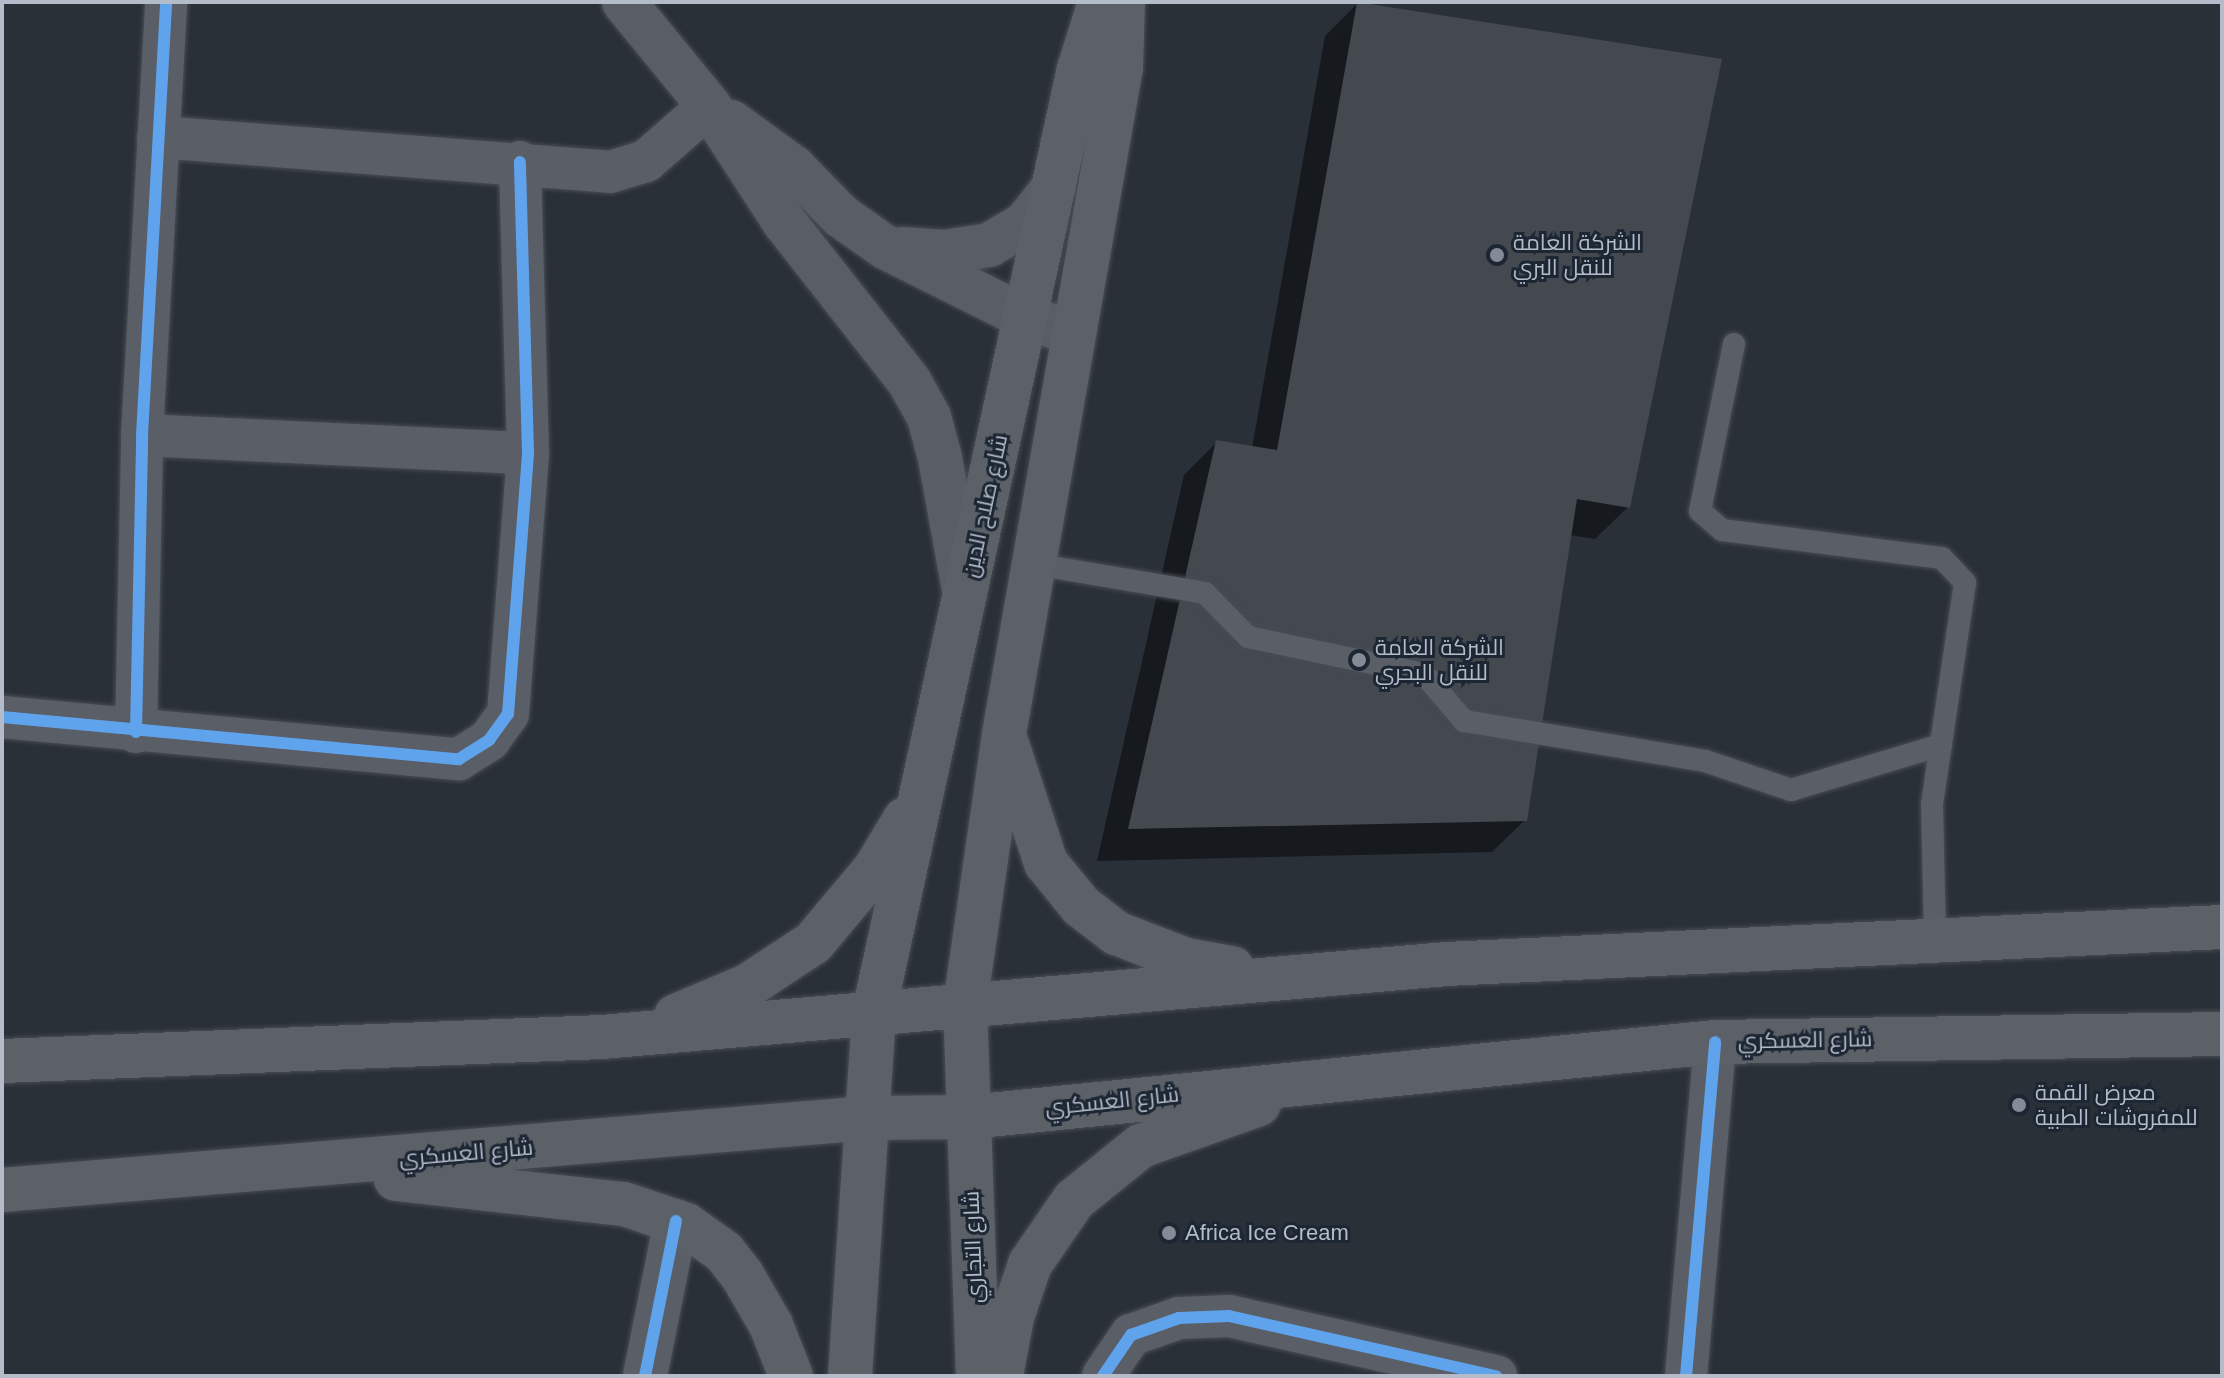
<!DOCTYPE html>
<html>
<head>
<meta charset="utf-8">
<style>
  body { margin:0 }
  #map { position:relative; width:2224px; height:1378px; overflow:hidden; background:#2a3038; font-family:Helvetica,Cairo,sans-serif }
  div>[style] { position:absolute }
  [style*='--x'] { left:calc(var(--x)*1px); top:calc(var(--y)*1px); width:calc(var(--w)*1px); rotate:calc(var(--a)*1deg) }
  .shadow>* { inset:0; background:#0007 }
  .building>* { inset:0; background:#444950 }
  .roads { filter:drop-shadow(0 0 2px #484c53) drop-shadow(0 0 2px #484c53) }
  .service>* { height:22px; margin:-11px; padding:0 11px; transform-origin:11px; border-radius:11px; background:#5a5e66 }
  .minor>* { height:42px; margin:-21px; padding:0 21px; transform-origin:21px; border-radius:21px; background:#5a5e66 }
  .tertiary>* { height:44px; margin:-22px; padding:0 22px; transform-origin:22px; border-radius:22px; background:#5a5e66 }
  .secondary>* { height:44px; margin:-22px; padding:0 22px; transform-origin:22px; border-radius:22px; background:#595d64 }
  .primary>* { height:44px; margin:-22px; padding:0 22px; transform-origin:22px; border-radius:22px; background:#5c6168 }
  .cycleway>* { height:12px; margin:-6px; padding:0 6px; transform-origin:6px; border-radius:6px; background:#60a3ed }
  .dots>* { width:22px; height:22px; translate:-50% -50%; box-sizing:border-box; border:4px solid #1d2633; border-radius:50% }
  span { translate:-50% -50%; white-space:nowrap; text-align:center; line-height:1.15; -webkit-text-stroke:6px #1d2633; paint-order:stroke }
  .poi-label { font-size:22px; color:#b4bcc9 }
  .left { translate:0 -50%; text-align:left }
  .street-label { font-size:22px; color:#b4bcc9 }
  .frame { position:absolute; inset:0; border:4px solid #b4bcc9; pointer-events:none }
</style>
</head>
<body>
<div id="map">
  <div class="shadow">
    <i style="clip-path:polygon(1358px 3px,1628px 507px,1595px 539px,1570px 535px,1525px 820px,1492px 852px,1097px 861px,1184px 475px,1217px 442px,1252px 448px,1325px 36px)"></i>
  </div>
  <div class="building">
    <i style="clip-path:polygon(1357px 2px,1722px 59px,1630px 508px,1577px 499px,1527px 821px,1128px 829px,1216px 440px,1277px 450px)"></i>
  </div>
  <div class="roads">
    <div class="service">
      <i style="--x:1734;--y:344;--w:170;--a:101.5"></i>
      <i style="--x:1700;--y:511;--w:29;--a:41"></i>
      <i style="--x:1722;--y:530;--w:222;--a:7.3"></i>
      <i style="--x:1942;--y:558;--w:34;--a:47"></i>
      <i style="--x:1965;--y:583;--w:223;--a:98.5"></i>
      <i style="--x:1932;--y:804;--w:136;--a:88.7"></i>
      <i style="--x:1034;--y:564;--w:173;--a:9.6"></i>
      <i style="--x:1205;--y:593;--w:62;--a:45.7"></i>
      <i style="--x:1248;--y:637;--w:180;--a:11.9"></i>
      <i style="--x:1424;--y:674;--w:62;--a:49.6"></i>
      <i style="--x:1464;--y:721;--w:244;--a:9.4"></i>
      <i style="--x:1705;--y:761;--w:91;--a:18.6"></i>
      <i style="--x:1791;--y:790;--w:157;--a:-16.7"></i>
    </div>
    <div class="minor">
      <i style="--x:158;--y:137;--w:453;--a:4.4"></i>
      <i style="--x:610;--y:172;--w:38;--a:-17"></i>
      <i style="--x:646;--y:161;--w:84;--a:-41.1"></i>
      <i style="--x:142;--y:435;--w:386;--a:2.7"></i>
      <i style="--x:2;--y:717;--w:459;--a:5.3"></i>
      <i style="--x:459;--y:759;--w:36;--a:-32"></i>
      <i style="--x:489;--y:740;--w:32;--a:-54"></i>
      <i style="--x:508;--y:714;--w:262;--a:-85.6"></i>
      <i style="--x:528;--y:453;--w:291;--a:-91.6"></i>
      <i style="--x:136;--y:732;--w:297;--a:-88.8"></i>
      <i style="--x:142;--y:435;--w:434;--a:-86.8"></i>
      <i style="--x:1103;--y:1376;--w:50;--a:-55.7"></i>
      <i style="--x:1131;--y:1335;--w:51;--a:-19.5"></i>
      <i style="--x:1179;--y:1318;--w:50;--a:-2.3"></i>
      <i style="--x:1229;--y:1316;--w:274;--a:12.7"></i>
      <i style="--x:1686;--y:1376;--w:335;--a:-85"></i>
    </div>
    <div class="tertiary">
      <i style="--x:645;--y:1376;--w:158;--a:-78.7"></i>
    </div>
    <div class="secondary">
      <i style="--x:624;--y:2;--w:134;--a:50.7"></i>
      <i style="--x:709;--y:106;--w:140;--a:57"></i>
      <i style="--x:785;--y:223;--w:201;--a:51.9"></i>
      <i style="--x:909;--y:381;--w:41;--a:60.9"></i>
      <i style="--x:929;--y:417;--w:42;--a:75"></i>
      <i style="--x:940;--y:458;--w:139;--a:79.7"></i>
      <i style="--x:731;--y:122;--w:77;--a:36"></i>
      <i style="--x:793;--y:167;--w:69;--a:45.6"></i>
      <i style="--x:841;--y:216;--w:54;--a:35.2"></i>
      <i style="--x:885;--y:247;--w:157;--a:26.6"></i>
      <i style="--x:1025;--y:317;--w:51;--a:18.4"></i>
      <i style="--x:902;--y:249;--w:42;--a:4.1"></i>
      <i style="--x:944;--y:252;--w:46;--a:-8.8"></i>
      <i style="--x:989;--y:245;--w:42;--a:-30.3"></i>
      <i style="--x:1025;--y:224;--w:47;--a:-51.9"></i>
    </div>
    <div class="primary">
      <i style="--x:1007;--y:744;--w:125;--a:71.9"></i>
      <i style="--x:1046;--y:863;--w:55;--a:50.9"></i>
      <i style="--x:1081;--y:906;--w:44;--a:37.6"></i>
      <i style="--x:1116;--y:933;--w:75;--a:21.1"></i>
      <i style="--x:1186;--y:960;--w:47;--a:9.9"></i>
      <i style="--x:676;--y:1016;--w:79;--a:-23"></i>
      <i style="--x:749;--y:985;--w:77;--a:-33.3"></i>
      <i style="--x:813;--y:943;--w:97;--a:-50"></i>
      <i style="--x:875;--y:869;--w:58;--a:-59"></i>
      <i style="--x:2;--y:1061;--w:600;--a:-2.29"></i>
      <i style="--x:602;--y:1037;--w:847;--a:-4.94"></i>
      <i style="--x:1446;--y:964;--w:777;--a:-2.73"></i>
      <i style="--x:396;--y:1179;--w:229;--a:6.3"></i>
      <i style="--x:624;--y:1204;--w:65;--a:18.7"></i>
      <i style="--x:686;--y:1225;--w:47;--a:35.4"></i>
      <i style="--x:724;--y:1252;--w:29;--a:52"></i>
      <i style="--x:742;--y:1275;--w:58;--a:59.9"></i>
      <i style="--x:771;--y:1325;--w:55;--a:68.6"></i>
      <i style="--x:2;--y:1190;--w:869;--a:-4.75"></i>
      <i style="--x:868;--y:1118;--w:101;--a:-0.6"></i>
      <i style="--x:969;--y:1117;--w:750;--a:-5.74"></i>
      <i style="--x:1715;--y:1042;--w:507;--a:-0.9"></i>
      <i style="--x:850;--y:1376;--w:365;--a:-86.2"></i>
      <i style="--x:874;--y:1012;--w:965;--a:-77.74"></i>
      <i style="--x:1079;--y:69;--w:70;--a:-72.6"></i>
      <i style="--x:978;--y:1376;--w:371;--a:-92"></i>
      <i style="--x:965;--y:1005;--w:274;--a:-81.8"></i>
      <i style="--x:1004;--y:734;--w:677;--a:-80.05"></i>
      <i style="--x:1121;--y:67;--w:65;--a:-88.2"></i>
      <i style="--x:1001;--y:1376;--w:60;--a:-79.4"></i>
      <i style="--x:1012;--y:1317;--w:56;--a:-71.2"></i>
      <i style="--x:1030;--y:1264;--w:78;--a:-55.5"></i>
      <i style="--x:1074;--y:1200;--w:86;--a:-38.9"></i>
      <i style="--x:1141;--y:1146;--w:125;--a:-19.6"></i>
    </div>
  </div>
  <div class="cycleway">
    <i style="--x:2;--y:717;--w:459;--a:5.3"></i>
    <i style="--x:459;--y:759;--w:36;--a:-32"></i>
    <i style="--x:489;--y:740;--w:32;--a:-54"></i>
    <i style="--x:508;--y:714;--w:262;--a:-85.6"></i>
    <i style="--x:528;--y:453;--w:291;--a:-91.6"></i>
    <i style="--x:136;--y:732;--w:297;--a:-88.8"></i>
    <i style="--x:142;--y:435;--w:434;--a:-86.8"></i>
    <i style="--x:645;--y:1376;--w:158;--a:-78.7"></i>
    <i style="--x:1103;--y:1376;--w:50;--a:-55.7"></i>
    <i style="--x:1131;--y:1335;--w:51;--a:-19.5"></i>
    <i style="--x:1179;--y:1318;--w:50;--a:-2.3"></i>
    <i style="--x:1229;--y:1316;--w:274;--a:12.7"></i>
    <i style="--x:1686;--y:1376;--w:335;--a:-85"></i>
  </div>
  <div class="dots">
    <i style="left:1497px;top:255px;background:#848b96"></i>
    <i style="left:1359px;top:660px;background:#848b96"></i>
    <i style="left:2019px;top:1105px;background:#848b96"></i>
    <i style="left:1169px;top:1233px;background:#848b96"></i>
  </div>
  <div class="poi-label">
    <span class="left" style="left:1513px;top:255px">الشركة العامة<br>للنقل البري</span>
    <span class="left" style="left:1375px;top:660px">الشركة العامة<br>للنقل البحري</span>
    <span class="left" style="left:2035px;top:1105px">معرض القمة<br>للمفروشات الطبية</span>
    <span class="left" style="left:1185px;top:1233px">Africa Ice Cream</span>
  </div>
  <div class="street-label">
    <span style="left:985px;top:506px;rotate:-78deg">شارع صلاح الدين</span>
    <span style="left:1805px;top:1040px;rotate:-1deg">شارع العسكري</span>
    <span style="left:1112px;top:1101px;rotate:-6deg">شارع العسكري</span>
    <span style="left:466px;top:1153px;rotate:-5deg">شارع العسكري</span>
    <span style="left:973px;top:1247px;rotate:-92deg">شارع التجاري</span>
  </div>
  <div class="frame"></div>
</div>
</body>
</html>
